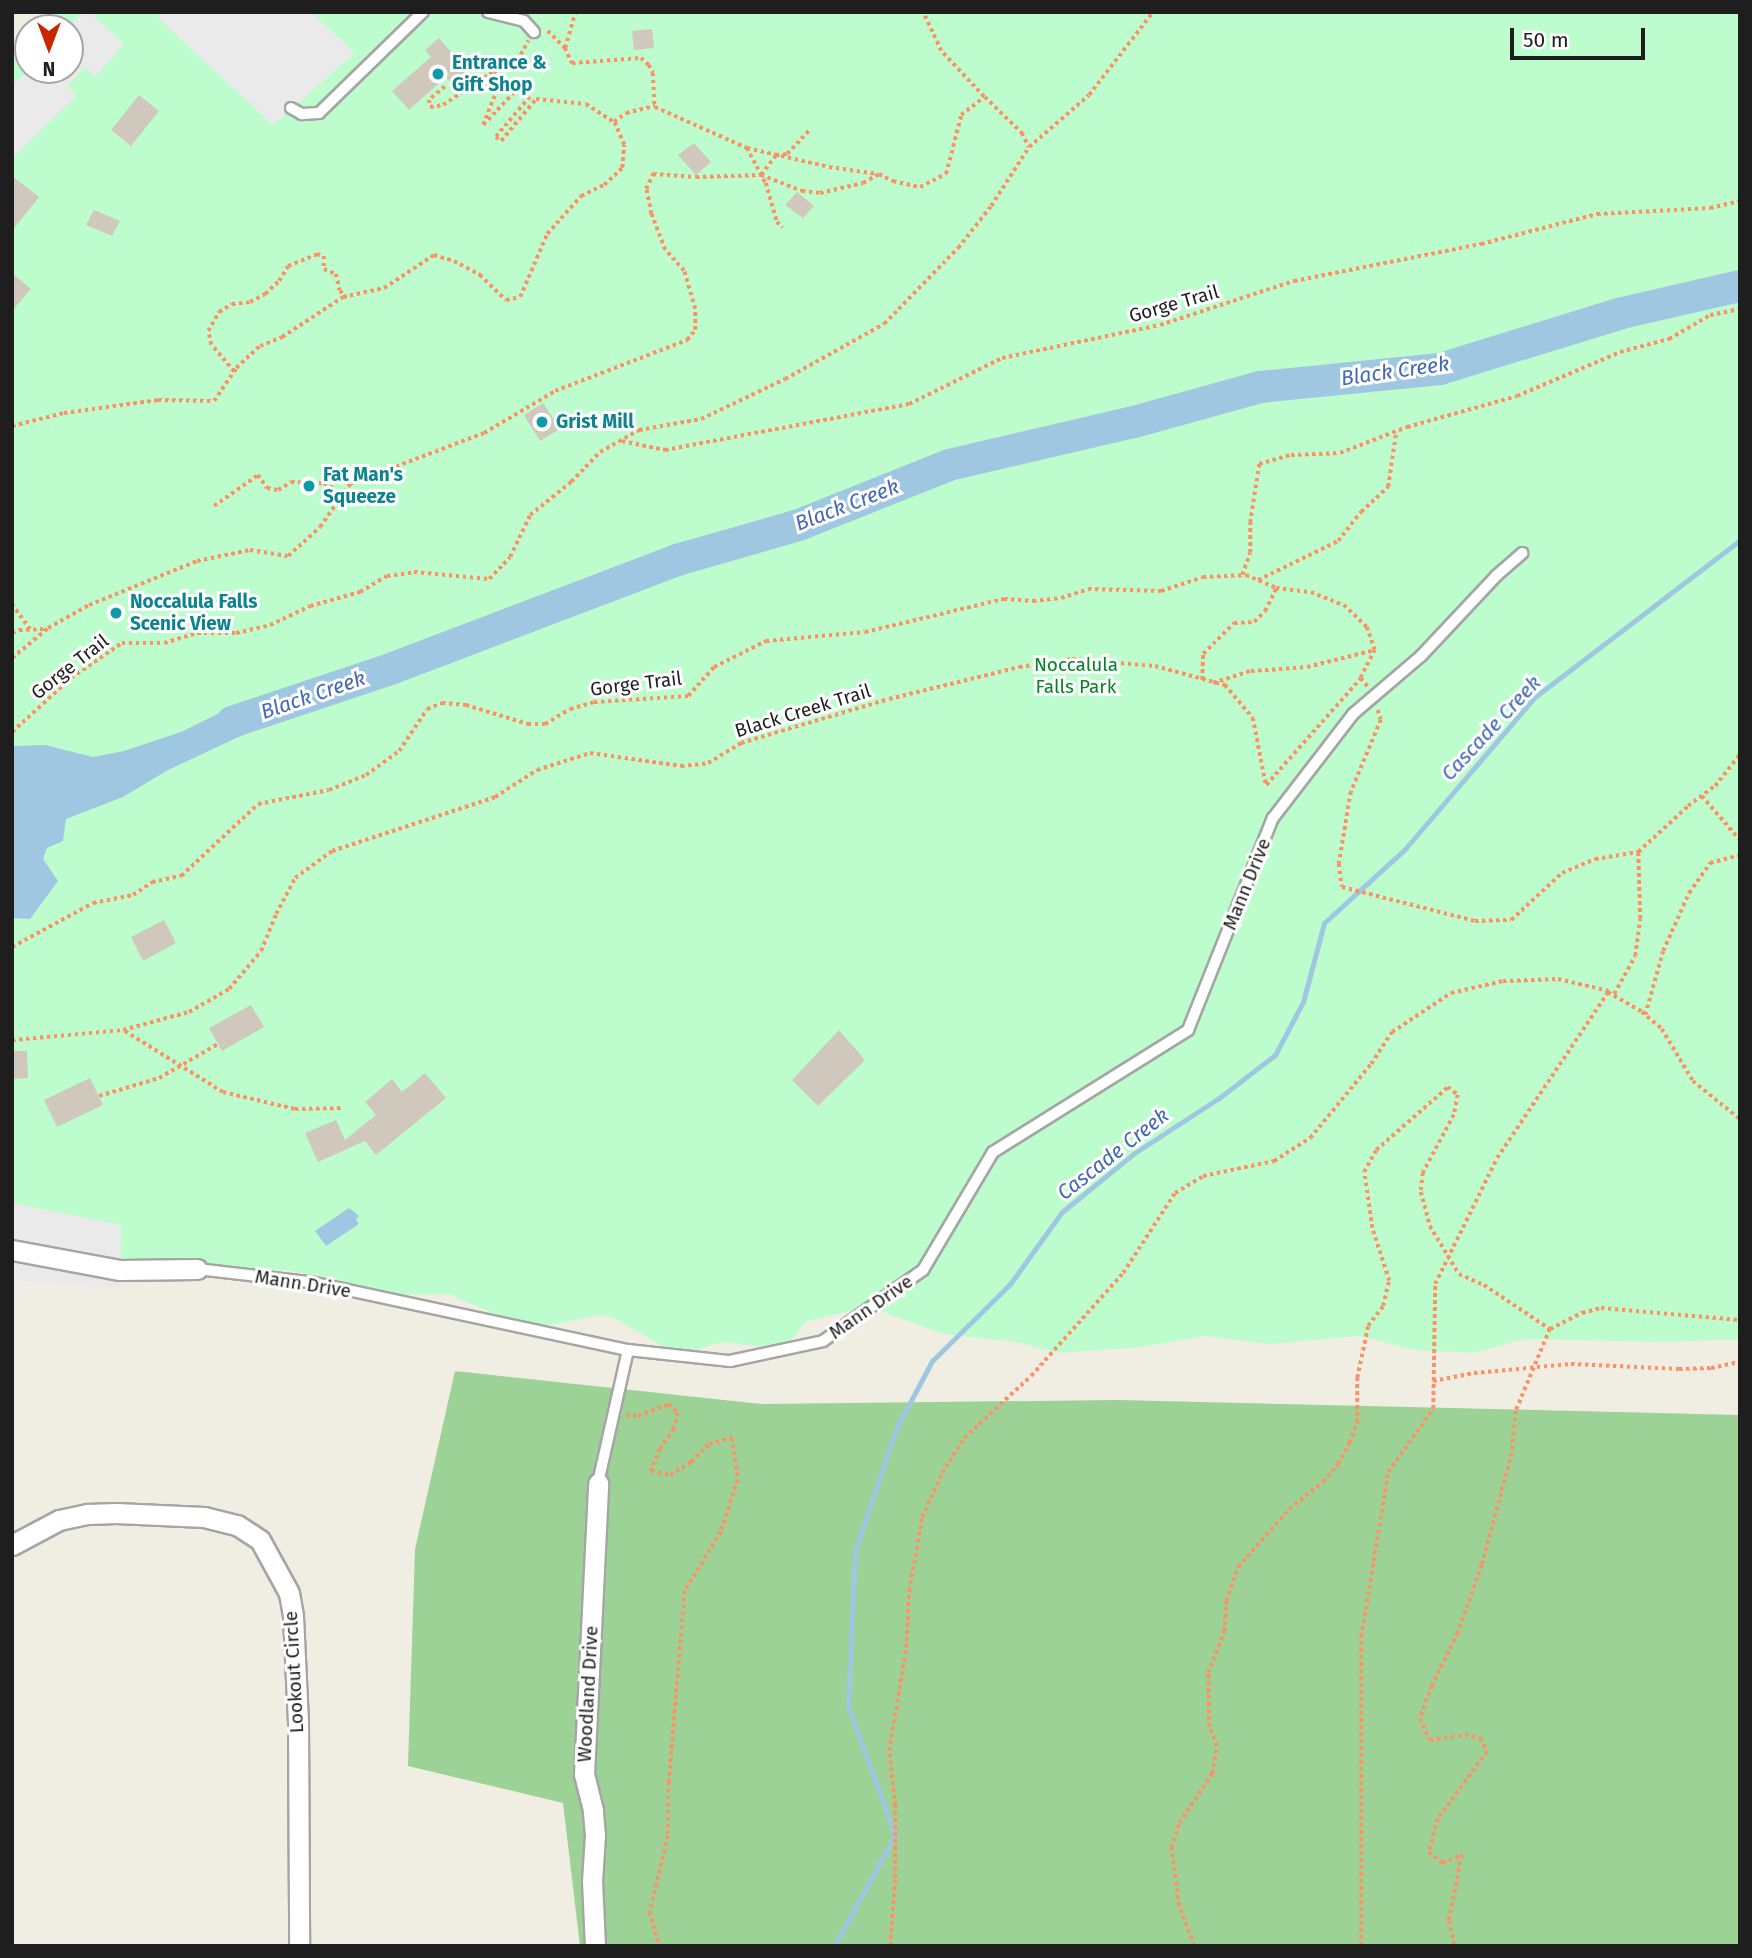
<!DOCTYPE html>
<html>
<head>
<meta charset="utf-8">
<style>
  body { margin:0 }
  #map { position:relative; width:1752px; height:1958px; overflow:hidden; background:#f0eee3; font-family:"Fira Sans",sans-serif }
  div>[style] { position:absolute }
  .forest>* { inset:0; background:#9cd295 }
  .park>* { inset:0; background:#bdfdcd }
  .parking>* { inset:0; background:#eaeaea }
  .water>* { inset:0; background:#a0c7e1 }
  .stream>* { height:5px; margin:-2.5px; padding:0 2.5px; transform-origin:2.5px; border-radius:2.5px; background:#a0c7e1 }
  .river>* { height:32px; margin:-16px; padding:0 16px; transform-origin:16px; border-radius:16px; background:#a0c7e1 }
  .building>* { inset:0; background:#d0c8bc }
  .path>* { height:3.5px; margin-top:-1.75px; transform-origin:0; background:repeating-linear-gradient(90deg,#ff9065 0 3.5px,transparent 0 7px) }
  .roads { filter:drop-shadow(2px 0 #a5a5a5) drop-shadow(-2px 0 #a5a5a5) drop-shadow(0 2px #a5a5a5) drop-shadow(0 -2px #a5a5a5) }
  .service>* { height:10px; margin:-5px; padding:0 5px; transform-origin:5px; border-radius:5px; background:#fff }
  .minor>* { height:19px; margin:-9.5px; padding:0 9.5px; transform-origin:9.5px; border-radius:9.5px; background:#fff }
  .dots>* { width:19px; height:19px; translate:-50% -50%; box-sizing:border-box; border:4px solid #fff; border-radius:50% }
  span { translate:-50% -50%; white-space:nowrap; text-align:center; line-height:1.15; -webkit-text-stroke:6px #fff; paint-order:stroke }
  .culture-label { font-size:19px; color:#0d838f; font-weight:700 }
  .left { translate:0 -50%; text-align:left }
  .street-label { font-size:19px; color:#1e1e1e }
  .park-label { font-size:19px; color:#048425 }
  .water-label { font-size:21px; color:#4468b4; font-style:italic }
  .frame { position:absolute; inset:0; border:14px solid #1e1e1e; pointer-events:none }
  .north { position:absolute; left:14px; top:14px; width:70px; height:70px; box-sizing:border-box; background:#fff; border:2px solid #a5a5a5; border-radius:50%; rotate:180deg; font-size:19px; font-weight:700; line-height:28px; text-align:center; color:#1e1e1e }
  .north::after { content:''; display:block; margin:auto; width:24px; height:32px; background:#cc2400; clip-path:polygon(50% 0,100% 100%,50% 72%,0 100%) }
  .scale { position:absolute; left:1510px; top:28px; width:135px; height:32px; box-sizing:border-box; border:4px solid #1e1e1e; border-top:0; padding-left:9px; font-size:21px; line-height:24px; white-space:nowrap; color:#1e1e1e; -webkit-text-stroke:5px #fff; paint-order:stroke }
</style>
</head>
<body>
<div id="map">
  <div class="forest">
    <i style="clip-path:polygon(455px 1371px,761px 1404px,1118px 1400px,1740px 1415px,1740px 1946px,580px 1946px,563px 1803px,408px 1766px,415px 1549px)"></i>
  </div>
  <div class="park">
    <i style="clip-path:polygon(58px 12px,1740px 12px,1740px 1339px,1667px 1342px,1524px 1339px,1474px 1353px,1415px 1350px,1359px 1336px,1269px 1344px,1205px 1336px,1142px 1347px,1057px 1353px,1017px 1342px,943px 1334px,869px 1307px,807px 1321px,783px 1349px,722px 1342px,678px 1355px,612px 1317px,600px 1315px,531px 1329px,448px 1294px,368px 1295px,335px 1278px,283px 1270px,197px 1269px,196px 1258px,151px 1270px,12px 1233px,12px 60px,28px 43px,28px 70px,70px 70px,70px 28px,43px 28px)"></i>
  </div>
  <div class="parking">
    <i style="clip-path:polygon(83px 12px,89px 12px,124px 44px,95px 77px,85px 67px,67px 86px,76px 96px,12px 159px,12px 86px,28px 70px,70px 70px,68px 28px)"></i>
    <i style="clip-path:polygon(164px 12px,311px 12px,355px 53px,273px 125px,158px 18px)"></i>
    <i style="clip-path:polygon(12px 1203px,121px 1225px,120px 1289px,12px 1280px)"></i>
  </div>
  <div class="water">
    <i style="clip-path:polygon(281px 699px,260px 727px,168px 770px,123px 797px,66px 819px,63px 841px,47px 848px,43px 859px,58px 881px,30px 919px,12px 918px,12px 746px,45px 745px,93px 757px,124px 751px,181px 732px,244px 701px)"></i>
    <i style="clip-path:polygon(349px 1208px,359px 1216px,356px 1219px,359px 1224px,326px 1246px,315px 1231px)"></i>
  </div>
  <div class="stream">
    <i style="left:834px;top:1946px;width:127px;rotate:-61.2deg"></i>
    <i style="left:895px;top:1835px;width:137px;rotate:-110deg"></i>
    <i style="left:848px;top:1706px;width:155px;rotate:-87.4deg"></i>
    <i style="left:855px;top:1551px;width:131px;rotate:-71.3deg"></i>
    <i style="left:897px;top:1427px;width:75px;rotate:-62.1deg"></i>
    <i style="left:932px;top:1361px;width:110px;rotate:-44.6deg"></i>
    <i style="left:1010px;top:1284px;width:89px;rotate:-54.2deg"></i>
    <i style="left:1062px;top:1212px;width:92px;rotate:-39.2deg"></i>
    <i style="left:1133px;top:1154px;width:103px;rotate:-33.1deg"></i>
    <i style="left:1219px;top:1098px;width:71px;rotate:-37.5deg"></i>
    <i style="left:1275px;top:1055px;width:60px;rotate:-62.2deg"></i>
    <i style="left:1303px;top:1002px;width:82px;rotate:-75.1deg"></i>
    <i style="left:1324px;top:923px;width:110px;rotate:-42.4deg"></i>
    <i style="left:1405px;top:849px;width:200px;rotate:-49.5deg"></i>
    <i style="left:1535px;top:697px;width:258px;rotate:-37.4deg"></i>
  </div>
  <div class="river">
    <i style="left:232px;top:722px;width:170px;rotate:-18.5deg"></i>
    <i style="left:393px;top:668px;width:304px;rotate:-20.8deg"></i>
    <i style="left:677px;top:560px;width:127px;rotate:-16deg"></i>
    <i style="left:799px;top:525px;width:162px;rotate:-21.8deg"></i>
    <i style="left:949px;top:465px;width:190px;rotate:-13.1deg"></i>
    <i style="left:1134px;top:422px;width:131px;rotate:-15.5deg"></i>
    <i style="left:1260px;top:387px;width:181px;rotate:-5.7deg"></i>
    <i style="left:1440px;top:369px;width:190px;rotate:-17.1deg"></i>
    <i style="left:1622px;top:313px;width:121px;rotate:-12.9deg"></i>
  </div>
  <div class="building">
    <i style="clip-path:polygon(652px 29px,654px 48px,634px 50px,632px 31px)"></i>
    <i style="clip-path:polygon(439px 38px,467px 70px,461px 79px,452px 84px,446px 77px,409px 110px,392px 91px,431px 57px,425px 50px)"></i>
    <i style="clip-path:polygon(139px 95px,159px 111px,131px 146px,111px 130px)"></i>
    <i style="clip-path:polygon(694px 143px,711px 162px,696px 175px,678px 155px)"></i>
    <i style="clip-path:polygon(12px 176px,39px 197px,12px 231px)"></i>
    <i style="clip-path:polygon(797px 192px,814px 206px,803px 218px,785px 205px)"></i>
    <i style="clip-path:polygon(94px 210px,120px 221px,112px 236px,86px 225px)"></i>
    <i style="clip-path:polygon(12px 273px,31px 289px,12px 311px)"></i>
    <i style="clip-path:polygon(543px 403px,560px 429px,540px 441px,524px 415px)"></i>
    <i style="clip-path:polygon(164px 920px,176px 943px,143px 961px,131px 937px)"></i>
    <i style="clip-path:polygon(251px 1005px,264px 1027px,222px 1051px,209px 1028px)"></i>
    <i style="clip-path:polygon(839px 1030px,865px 1060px,818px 1106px,792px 1080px)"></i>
    <i style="clip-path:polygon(12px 1051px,27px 1051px,28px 1078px,12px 1079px)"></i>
    <i style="clip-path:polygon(425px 1073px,446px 1098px,376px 1155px,365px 1141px,318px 1162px,305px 1133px,336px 1120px,345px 1140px,376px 1115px,365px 1102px,392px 1079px,402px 1092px)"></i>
    <i style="clip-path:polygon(90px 1078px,103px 1105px,57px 1127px,44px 1100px)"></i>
  </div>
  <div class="path">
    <i style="left:548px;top:31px;width:24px;rotate:45deg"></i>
    <i style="left:565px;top:48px;width:17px;rotate:65deg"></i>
    <i style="left:572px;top:63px;width:69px;rotate:-4.1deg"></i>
    <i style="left:641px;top:58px;width:11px;rotate:41deg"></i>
    <i style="left:649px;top:65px;width:9px;rotate:63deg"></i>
    <i style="left:653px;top:73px;width:34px;rotate:87deg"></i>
    <i style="left:655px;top:107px;width:101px;rotate:24deg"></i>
    <i style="left:747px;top:148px;width:40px;rotate:62deg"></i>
    <i style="left:766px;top:183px;width:41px;rotate:74.2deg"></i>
    <i style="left:777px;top:222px;width:8px;rotate:45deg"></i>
    <i style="left:565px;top:48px;width:37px;rotate:-74deg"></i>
    <i style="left:495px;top:70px;width:20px;rotate:57deg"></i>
    <i style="left:506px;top:87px;width:14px;rotate:141deg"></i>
    <i style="left:495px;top:96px;width:31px;rotate:112deg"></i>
    <i style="left:483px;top:125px;width:51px;rotate:-46.6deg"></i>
    <i style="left:445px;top:87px;width:21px;rotate:141deg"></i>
    <i style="left:429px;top:100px;width:7px;rotate:82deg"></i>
    <i style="left:430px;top:107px;width:13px;rotate:-9deg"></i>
    <i style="left:443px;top:105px;width:63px;rotate:-33.9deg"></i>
    <i style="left:495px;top:70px;width:19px;rotate:-9deg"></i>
    <i style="left:514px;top:67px;width:30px;rotate:-62deg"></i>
    <i style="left:530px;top:97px;width:52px;rotate:130.4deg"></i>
    <i style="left:496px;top:137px;width:6px;rotate:39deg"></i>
    <i style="left:501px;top:141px;width:55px;rotate:-50.2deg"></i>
    <i style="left:536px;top:99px;width:50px;rotate:5.7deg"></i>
    <i style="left:586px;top:104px;width:33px;rotate:33deg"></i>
    <i style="left:614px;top:122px;width:15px;rotate:-37deg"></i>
    <i style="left:626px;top:113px;width:30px;rotate:-14deg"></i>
    <i style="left:985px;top:97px;width:52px;rotate:44.2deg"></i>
    <i style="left:1022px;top:133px;width:16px;rotate:63deg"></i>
    <i style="left:747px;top:148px;width:84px;rotate:13deg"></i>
    <i style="left:829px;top:167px;width:50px;rotate:8deg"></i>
    <i style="left:879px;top:174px;width:16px;rotate:27deg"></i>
    <i style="left:893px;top:181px;width:28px;rotate:13deg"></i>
    <i style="left:920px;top:187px;width:29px;rotate:-27deg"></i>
    <i style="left:946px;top:174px;width:61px;rotate:-75.7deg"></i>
    <i style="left:961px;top:115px;width:29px;rotate:-38deg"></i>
    <i style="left:984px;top:97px;width:63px;rotate:-133.1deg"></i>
    <i style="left:941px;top:51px;width:43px;rotate:-114.8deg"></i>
    <i style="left:761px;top:175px;width:25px;rotate:-53deg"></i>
    <i style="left:776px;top:155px;width:11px;rotate:-5deg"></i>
    <i style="left:787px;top:154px;width:34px;rotate:-47deg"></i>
    <i style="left:234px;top:372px;width:35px;rotate:-130deg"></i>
    <i style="left:211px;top:345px;width:14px;rotate:-102deg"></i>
    <i style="left:208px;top:331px;width:22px;rotate:-60deg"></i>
    <i style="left:219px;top:312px;width:15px;rotate:-32deg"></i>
    <i style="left:232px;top:304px;width:18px;rotate:-6deg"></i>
    <i style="left:250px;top:302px;width:17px;rotate:-28deg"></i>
    <i style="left:265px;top:294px;width:19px;rotate:-43deg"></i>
    <i style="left:279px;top:281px;width:17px;rotate:-59deg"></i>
    <i style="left:288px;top:266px;width:31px;rotate:-22deg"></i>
    <i style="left:317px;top:254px;width:7px;rotate:16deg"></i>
    <i style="left:324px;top:256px;width:13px;rotate:90deg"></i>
    <i style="left:324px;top:269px;width:13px;rotate:23deg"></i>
    <i style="left:336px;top:274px;width:17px;rotate:77deg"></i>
    <i style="left:340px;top:291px;width:8px;rotate:40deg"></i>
    <i style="left:12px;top:426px;width:54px;rotate:-14deg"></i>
    <i style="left:64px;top:413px;width:95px;rotate:-7.9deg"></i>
    <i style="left:158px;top:400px;width:56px;rotate:1deg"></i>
    <i style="left:214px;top:401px;width:40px;rotate:-56deg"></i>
    <i style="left:236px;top:368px;width:33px;rotate:-43deg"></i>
    <i style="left:260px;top:346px;width:24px;rotate:-22deg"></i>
    <i style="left:282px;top:337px;width:73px;rotate:-33.3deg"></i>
    <i style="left:343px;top:297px;width:42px;rotate:-12.4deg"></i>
    <i style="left:384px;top:288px;width:60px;rotate:-33.4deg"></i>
    <i style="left:434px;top:255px;width:21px;rotate:17deg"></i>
    <i style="left:454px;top:261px;width:30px;rotate:28deg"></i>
    <i style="left:480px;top:275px;width:36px;rotate:44deg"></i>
    <i style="left:506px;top:300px;width:14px;rotate:-12deg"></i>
    <i style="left:520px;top:297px;width:69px;rotate:-66.8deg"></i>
    <i style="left:547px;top:234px;width:51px;rotate:-48.2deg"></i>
    <i style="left:581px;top:196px;width:25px;rotate:-26deg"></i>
    <i style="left:604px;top:185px;width:25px;rotate:-43deg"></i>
    <i style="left:622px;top:168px;width:23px;rotate:-85deg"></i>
    <i style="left:624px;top:145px;width:25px;rotate:-113deg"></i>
    <i style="left:622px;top:441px;width:44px;rotate:11.8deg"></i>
    <i style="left:665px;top:450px;width:248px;rotate:-10.7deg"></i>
    <i style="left:909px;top:404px;width:104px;rotate:-26.3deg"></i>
    <i style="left:1002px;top:358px;width:161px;rotate:-11.8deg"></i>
    <i style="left:1160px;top:325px;width:141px;rotate:-18.2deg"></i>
    <i style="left:1294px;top:281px;width:191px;rotate:-11.2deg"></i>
    <i style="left:1481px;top:244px;width:120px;rotate:-14.5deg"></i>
    <i style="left:1597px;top:214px;width:113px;rotate:-3deg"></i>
    <i style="left:1710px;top:208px;width:31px;rotate:-13deg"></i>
    <i style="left:214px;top:506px;width:54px;rotate:-35.2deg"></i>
    <i style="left:258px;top:475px;width:16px;rotate:55deg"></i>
    <i style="left:267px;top:488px;width:11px;rotate:10deg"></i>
    <i style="left:278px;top:490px;width:15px;rotate:-32deg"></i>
    <i style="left:291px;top:482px;width:33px;rotate:2deg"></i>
    <i style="left:324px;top:483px;width:14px;rotate:30deg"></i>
    <i style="left:336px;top:490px;width:10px;rotate:73deg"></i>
    <i style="left:1242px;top:575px;width:23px;rotate:-70deg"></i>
    <i style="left:1250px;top:553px;width:30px;rotate:-90deg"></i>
    <i style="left:1250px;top:523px;width:60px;rotate:-81.3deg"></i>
    <i style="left:1259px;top:464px;width:33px;rotate:-16deg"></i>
    <i style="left:1291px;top:455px;width:49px;rotate:-2.3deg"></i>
    <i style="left:1340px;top:453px;width:72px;rotate:-21.2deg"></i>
    <i style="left:1407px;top:427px;width:114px;rotate:-15.7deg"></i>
    <i style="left:1517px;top:396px;width:112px;rotate:-23.1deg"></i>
    <i style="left:1620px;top:352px;width:51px;rotate:-14.9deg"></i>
    <i style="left:1669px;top:339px;width:48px;rotate:-30.3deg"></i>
    <i style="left:1710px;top:315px;width:31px;rotate:-11deg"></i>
    <i style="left:1258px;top:580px;width:89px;rotate:-26deg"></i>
    <i style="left:1338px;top:541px;width:37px;rotate:-52deg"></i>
    <i style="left:1361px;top:512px;width:37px;rotate:-43deg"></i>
    <i style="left:1388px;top:487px;width:56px;rotate:-81.7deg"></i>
    <i style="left:12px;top:604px;width:31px;rotate:54deg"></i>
    <i style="left:12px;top:633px;width:8px;rotate:-23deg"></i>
    <i style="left:19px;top:630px;width:26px;rotate:-2deg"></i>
    <i style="left:12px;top:658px;width:47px;rotate:-39.8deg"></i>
    <i style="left:48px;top:628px;width:47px;rotate:-29.3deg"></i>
    <i style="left:89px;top:605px;width:117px;rotate:-22.2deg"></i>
    <i style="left:197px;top:561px;width:54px;rotate:-11.7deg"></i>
    <i style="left:250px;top:550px;width:38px;rotate:9deg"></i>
    <i style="left:288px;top:556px;width:43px;rotate:-42.2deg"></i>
    <i style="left:320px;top:527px;width:52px;rotate:-55.1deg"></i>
    <i style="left:350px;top:484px;width:143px;rotate:-20.8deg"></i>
    <i style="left:484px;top:433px;width:82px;rotate:-30.6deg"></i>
    <i style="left:555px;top:391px;width:142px;rotate:-21.1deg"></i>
    <i style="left:687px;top:340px;width:13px;rotate:-51deg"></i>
    <i style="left:695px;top:330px;width:21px;rotate:-90deg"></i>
    <i style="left:695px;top:309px;width:40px;rotate:-106deg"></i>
    <i style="left:684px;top:271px;width:28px;rotate:-132deg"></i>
    <i style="left:665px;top:250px;width:39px;rotate:-111deg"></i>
    <i style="left:651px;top:214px;width:25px;rotate:-101deg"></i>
    <i style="left:646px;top:189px;width:17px;rotate:-65deg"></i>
    <i style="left:653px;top:174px;width:43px;rotate:4deg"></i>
    <i style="left:696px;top:177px;width:65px;rotate:-1.8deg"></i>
    <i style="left:761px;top:175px;width:44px;rotate:21.3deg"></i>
    <i style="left:802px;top:191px;width:18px;rotate:6deg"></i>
    <i style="left:820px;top:193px;width:44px;rotate:-13.1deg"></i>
    <i style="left:863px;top:183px;width:18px;rotate:-29deg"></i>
    <i style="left:1202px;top:680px;width:26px;rotate:-88deg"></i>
    <i style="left:1203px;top:654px;width:44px;rotate:-45deg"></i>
    <i style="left:1234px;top:623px;width:20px;rotate:-3deg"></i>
    <i style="left:1254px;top:622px;width:16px;rotate:-45deg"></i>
    <i style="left:1265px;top:611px;width:25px;rotate:-64deg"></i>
    <i style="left:1213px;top:683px;width:40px;rotate:-18deg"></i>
    <i style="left:1251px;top:671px;width:56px;rotate:-4.1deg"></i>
    <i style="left:1307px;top:667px;width:70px;rotate:-14deg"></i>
    <i style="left:1378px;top:710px;width:10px;rotate:73deg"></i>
    <i style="left:1381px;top:720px;width:78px;rotate:112.6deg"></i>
    <i style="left:1351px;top:792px;width:73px;rotate:99.5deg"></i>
    <i style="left:1339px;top:864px;width:23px;rotate:83deg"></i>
    <i style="left:1342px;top:887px;width:137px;rotate:14.3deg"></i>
    <i style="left:1475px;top:921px;width:36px;rotate:-2deg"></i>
    <i style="left:1511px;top:920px;width:69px;rotate:-42.7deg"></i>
    <i style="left:1562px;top:873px;width:36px;rotate:-23deg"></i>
    <i style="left:1595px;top:859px;width:44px;rotate:-9.2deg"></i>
    <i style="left:1638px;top:852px;width:68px;rotate:-42.6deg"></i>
    <i style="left:1688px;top:806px;width:34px;rotate:-37deg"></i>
    <i style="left:1715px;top:786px;width:41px;rotate:-52deg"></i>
    <i style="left:12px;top:732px;width:80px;rotate:-42.5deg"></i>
    <i style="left:71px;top:678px;width:62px;rotate:-34.5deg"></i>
    <i style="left:122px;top:643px;width:42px"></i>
    <i style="left:164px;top:643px;width:34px;rotate:-17deg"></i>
    <i style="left:197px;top:633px;width:39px"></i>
    <i style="left:236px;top:633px;width:35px;rotate:-13deg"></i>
    <i style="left:270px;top:625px;width:44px;rotate:-25.4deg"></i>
    <i style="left:310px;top:606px;width:52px;rotate:-15.6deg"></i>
    <i style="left:360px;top:592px;width:31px;rotate:-31deg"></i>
    <i style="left:387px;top:576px;width:27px;rotate:-8deg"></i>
    <i style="left:414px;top:572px;width:75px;rotate:5.3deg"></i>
    <i style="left:489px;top:579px;width:30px;rotate:-46deg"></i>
    <i style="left:510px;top:557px;width:47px;rotate:-64.5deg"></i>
    <i style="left:530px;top:515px;width:53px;rotate:-38.8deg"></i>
    <i style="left:571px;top:482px;width:42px;rotate:-46deg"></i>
    <i style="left:600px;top:452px;width:45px;rotate:-29.4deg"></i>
    <i style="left:639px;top:430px;width:63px;rotate:-10.1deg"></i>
    <i style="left:701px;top:419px;width:93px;rotate:-25.5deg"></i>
    <i style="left:785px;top:379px;width:113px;rotate:-29.1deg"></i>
    <i style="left:884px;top:324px;width:106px;rotate:-45.8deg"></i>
    <i style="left:958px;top:248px;width:53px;rotate:-51.8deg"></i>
    <i style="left:991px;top:206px;width:70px;rotate:-57.2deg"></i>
    <i style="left:1029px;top:147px;width:79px;rotate:-40.9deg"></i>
    <i style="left:1089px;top:95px;width:105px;rotate:-52.4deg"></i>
    <i style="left:1702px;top:796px;width:58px;rotate:49.2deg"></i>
    <i style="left:12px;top:947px;width:92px;rotate:-28.5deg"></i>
    <i style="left:93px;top:903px;width:41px;rotate:-11.3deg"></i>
    <i style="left:133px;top:895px;width:23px;rotate:-34deg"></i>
    <i style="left:152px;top:882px;width:30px;rotate:-12deg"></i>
    <i style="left:181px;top:876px;width:105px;rotate:-43.1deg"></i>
    <i style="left:258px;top:804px;width:72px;rotate:-11.2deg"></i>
    <i style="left:329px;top:790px;width:40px;rotate:-22deg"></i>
    <i style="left:366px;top:775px;width:41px;rotate:-36deg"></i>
    <i style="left:399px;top:751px;width:50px;rotate:-56.3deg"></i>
    <i style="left:427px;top:709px;width:16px;rotate:-22deg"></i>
    <i style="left:442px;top:703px;width:24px;rotate:5deg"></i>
    <i style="left:466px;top:705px;width:65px;rotate:17deg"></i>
    <i style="left:528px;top:724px;width:17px"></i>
    <i style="left:545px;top:724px;width:29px;rotate:-31deg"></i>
    <i style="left:570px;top:709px;width:25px;rotate:-16deg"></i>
    <i style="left:594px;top:702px;width:94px;rotate:-3.7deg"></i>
    <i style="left:688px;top:696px;width:39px;rotate:-48deg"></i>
    <i style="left:714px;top:667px;width:58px;rotate:-26.6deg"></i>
    <i style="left:766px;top:641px;width:99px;rotate:-5.2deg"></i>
    <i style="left:865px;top:632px;width:143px;rotate:-13.4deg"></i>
    <i style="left:1004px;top:599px;width:29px;rotate:4deg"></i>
    <i style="left:1033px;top:601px;width:28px;rotate:-6deg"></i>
    <i style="left:1061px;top:598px;width:28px;rotate:-18deg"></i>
    <i style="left:1088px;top:589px;width:73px;rotate:1.6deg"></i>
    <i style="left:1161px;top:591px;width:44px;rotate:-18.4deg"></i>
    <i style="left:1203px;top:577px;width:43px;rotate:-2.7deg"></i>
    <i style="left:1246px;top:575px;width:33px;rotate:23deg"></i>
    <i style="left:1276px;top:588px;width:35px;rotate:7deg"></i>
    <i style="left:1311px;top:592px;width:35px;rotate:22deg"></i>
    <i style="left:1344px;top:605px;width:32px;rotate:44deg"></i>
    <i style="left:1367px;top:627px;width:24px;rotate:71deg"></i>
    <i style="left:1375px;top:650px;width:31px;rotate:117deg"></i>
    <i style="left:1614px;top:994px;width:43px;rotate:-61.1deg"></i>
    <i style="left:1635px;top:956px;width:37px;rotate:-82deg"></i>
    <i style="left:1640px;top:919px;width:67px;rotate:-91.7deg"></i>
    <i style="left:1645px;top:1015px;width:66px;rotate:-74.3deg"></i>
    <i style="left:1663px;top:951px;width:64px;rotate:-65.9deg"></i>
    <i style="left:1689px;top:893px;width:37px;rotate:-55deg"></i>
    <i style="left:1710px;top:863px;width:31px;rotate:-15deg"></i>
    <i style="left:125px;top:1031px;width:115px;rotate:31.9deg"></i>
    <i style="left:223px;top:1092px;width:74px;rotate:13.3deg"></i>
    <i style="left:295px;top:1109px;width:47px;rotate:-1.2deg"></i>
    <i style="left:12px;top:1040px;width:111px;rotate:-5.1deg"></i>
    <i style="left:123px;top:1030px;width:68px;rotate:-15.3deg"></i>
    <i style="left:189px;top:1012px;width:46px;rotate:-29.9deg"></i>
    <i style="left:229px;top:989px;width:50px;rotate:-49.9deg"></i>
    <i style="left:261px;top:951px;width:40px;rotate:-68deg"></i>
    <i style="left:276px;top:914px;width:41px;rotate:-62.2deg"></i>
    <i style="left:295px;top:878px;width:46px;rotate:-36.1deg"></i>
    <i style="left:332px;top:851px;width:172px;rotate:-18.3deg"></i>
    <i style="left:495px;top:797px;width:50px;rotate:-32.7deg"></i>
    <i style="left:537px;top:770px;width:56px;rotate:-17.8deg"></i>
    <i style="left:590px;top:753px;width:92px;rotate:8.1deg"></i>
    <i style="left:681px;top:766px;width:27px;rotate:-6deg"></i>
    <i style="left:708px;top:763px;width:39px;rotate:-31deg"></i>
    <i style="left:741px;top:743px;width:154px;rotate:-16.6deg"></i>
    <i style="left:889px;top:699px;width:134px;rotate:-13.8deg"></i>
    <i style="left:1019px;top:667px;width:54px;rotate:-8.6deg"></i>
    <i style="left:1072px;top:659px;width:83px;rotate:4.8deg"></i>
    <i style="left:1155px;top:666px;width:73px;rotate:15.2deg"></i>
    <i style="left:1225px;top:685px;width:43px;rotate:49.7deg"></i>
    <i style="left:1253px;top:718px;width:68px;rotate:79deg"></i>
    <i style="left:1266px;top:785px;width:143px;rotate:-48.4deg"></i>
    <i style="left:1361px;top:678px;width:11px;rotate:52deg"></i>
    <i style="left:99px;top:1096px;width:63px;rotate:-16.7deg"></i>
    <i style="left:159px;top:1078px;width:68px;rotate:-30deg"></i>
    <i style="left:1550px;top:1329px;width:36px;rotate:-27deg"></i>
    <i style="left:1582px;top:1313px;width:20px;rotate:-15deg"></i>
    <i style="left:1601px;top:1308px;width:140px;rotate:4.9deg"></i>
    <i style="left:1433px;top:1381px;width:42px;rotate:-11deg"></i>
    <i style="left:1474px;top:1373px;width:97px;rotate:-5.3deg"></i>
    <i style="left:1571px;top:1364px;width:108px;rotate:2.7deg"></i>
    <i style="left:1679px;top:1369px;width:32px;rotate:-2deg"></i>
    <i style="left:1711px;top:1368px;width:30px;rotate:-12deg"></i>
    <i style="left:626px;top:1415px;width:12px;rotate:5deg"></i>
    <i style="left:638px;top:1416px;width:33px;rotate:-21deg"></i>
    <i style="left:669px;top:1404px;width:13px;rotate:45deg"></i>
    <i style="left:678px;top:1413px;width:16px;rotate:104deg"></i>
    <i style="left:674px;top:1429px;width:24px;rotate:125deg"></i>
    <i style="left:660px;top:1449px;width:24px;rotate:112deg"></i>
    <i style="left:651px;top:1471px;width:19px;rotate:12deg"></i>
    <i style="left:670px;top:1475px;width:25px;rotate:-32deg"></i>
    <i style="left:691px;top:1462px;width:25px;rotate:-45deg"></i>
    <i style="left:709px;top:1444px;width:24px;rotate:-15deg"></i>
    <i style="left:732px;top:1438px;width:42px;rotate:81.9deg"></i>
    <i style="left:738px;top:1480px;width:55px;rotate:108.1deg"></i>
    <i style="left:721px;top:1532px;width:69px;rotate:121.4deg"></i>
    <i style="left:685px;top:1591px;width:192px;rotate:94.8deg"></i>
    <i style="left:669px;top:1782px;width:54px;rotate:91.1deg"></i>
    <i style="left:668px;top:1836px;width:78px;rotate:103.3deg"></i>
    <i style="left:650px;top:1912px;width:35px;rotate:75deg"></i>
    <i style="left:890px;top:1946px;width:68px;rotate:-85.8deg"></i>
    <i style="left:895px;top:1878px;width:72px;rotate:-90deg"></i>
    <i style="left:895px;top:1806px;width:55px;rotate:-96.2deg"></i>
    <i style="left:889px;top:1751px;width:104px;rotate:-80.6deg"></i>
    <i style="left:906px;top:1648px;width:57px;rotate:-87deg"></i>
    <i style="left:909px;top:1591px;width:75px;rotate:-80deg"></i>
    <i style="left:922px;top:1517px;width:48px;rotate:-65.6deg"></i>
    <i style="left:942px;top:1473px;width:41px;rotate:-57.8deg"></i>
    <i style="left:964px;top:1438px;width:91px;rotate:-42.8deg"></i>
    <i style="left:1031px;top:1376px;width:138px;rotate:-48.2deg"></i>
    <i style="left:1123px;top:1273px;width:95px;rotate:-57deg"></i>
    <i style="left:1175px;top:1193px;width:33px;rotate:-31deg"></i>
    <i style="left:1203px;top:1176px;width:73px;rotate:-11.9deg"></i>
    <i style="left:1274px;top:1161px;width:43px;rotate:-32.6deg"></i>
    <i style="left:1310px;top:1138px;width:96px;rotate:-50.5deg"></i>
    <i style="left:1371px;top:1064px;width:38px;rotate:-57deg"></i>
    <i style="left:1392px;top:1032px;width:71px;rotate:-33.5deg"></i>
    <i style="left:1451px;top:993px;width:53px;rotate:-13deg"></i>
    <i style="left:1503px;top:981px;width:55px;rotate:-2.1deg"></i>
    <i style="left:1558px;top:979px;width:52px;rotate:13.2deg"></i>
    <i style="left:1194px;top:1946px;width:43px;rotate:-110.6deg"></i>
    <i style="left:1179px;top:1906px;width:59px;rotate:-97.9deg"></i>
    <i style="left:1171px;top:1848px;width:26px;rotate:-72deg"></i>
    <i style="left:1179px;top:1823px;width:59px;rotate:-56deg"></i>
    <i style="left:1212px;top:1774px;width:28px;rotate:-80deg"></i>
    <i style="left:1217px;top:1746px;width:21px;rotate:-113deg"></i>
    <i style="left:1209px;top:1727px;width:54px;rotate:-91.1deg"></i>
    <i style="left:1208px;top:1673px;width:44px;rotate:-68.7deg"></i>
    <i style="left:1224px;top:1632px;width:31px;rotate:-86deg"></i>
    <i style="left:1226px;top:1601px;width:36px;rotate:-71deg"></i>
    <i style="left:1238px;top:1567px;width:77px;rotate:-48.7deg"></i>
    <i style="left:1289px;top:1509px;width:43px;rotate:-38.5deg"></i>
    <i style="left:1323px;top:1482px;width:23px;rotate:-50deg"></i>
    <i style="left:1338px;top:1464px;width:24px;rotate:-62deg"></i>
    <i style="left:1349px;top:1443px;width:22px;rotate:-68deg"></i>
    <i style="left:1357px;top:1423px;width:45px;rotate:-90deg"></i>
    <i style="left:1357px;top:1378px;width:53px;rotate:-78.1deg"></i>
    <i style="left:1368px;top:1326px;width:25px;rotate:-53deg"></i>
    <i style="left:1383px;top:1306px;width:26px;rotate:-77deg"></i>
    <i style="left:1389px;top:1281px;width:56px;rotate:-107.8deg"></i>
    <i style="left:1372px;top:1228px;width:57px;rotate:-98.1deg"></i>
    <i style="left:1364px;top:1172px;width:25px;rotate:-61deg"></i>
    <i style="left:1376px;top:1150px;width:96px;rotate:-41.2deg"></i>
    <i style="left:1448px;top:1087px;width:13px;rotate:39deg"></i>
    <i style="left:1458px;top:1095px;width:20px;rotate:101deg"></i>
    <i style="left:1454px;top:1115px;width:66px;rotate:118.1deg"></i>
    <i style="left:1423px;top:1173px;width:19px;rotate:96deg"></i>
    <i style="left:1421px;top:1192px;width:35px;rotate:75deg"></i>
    <i style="left:1430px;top:1226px;width:56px;rotate:58.9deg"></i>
    <i style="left:1459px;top:1274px;width:27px;rotate:24deg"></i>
    <i style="left:1484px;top:1285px;width:79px;rotate:33.7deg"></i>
    <i style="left:1550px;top:1329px;width:89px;rotate:112.5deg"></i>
    <i style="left:1516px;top:1411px;width:42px;rotate:95.4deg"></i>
    <i style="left:1512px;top:1453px;width:116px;rotate:105deg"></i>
    <i style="left:1482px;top:1565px;width:72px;rotate:109.4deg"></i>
    <i style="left:1458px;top:1633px;width:59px;rotate:116.1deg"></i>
    <i style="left:1432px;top:1686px;width:35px;rotate:110deg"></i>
    <i style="left:1420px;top:1719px;width:23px;rotate:65deg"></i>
    <i style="left:1430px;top:1740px;width:35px;rotate:-8deg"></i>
    <i style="left:1465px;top:1735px;width:16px;rotate:11deg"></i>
    <i style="left:1481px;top:1738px;width:15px;rotate:67deg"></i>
    <i style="left:1487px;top:1752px;width:83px;rotate:126.2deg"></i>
    <i style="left:1438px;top:1819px;width:34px;rotate:105deg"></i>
    <i style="left:1429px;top:1852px;width:17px;rotate:40deg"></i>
    <i style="left:1442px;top:1863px;width:22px;rotate:-22deg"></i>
    <i style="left:1462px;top:1855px;width:67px;rotate:101.1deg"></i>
    <i style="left:1449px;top:1921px;width:26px;rotate:77deg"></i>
    <i style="left:1361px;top:1946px;width:309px;rotate:-90deg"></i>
    <i style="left:1361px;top:1637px;width:167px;rotate:-80.7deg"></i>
    <i style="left:1388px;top:1472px;width:77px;rotate:-54.5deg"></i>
    <i style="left:1433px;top:1409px;width:125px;rotate:-89.1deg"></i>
    <i style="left:1435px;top:1284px;width:140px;rotate:-63.8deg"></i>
    <i style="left:1497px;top:1158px;width:200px;rotate:-56.2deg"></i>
    <i style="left:1608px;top:992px;width:39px;rotate:30deg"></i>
    <i style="left:1642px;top:1012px;width:26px;rotate:40deg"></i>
    <i style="left:1662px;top:1029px;width:61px;rotate:59.2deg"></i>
    <i style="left:1693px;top:1081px;width:60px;rotate:39deg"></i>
  </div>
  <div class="roads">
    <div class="service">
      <i style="left:488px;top:12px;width:37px;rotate:14deg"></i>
      <i style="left:524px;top:21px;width:15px;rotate:48deg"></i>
      <i style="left:291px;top:108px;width:13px;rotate:29deg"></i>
      <i style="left:302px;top:114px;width:17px;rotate:-3deg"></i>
      <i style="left:319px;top:113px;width:145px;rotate:-44.2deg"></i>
      <i style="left:197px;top:1269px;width:114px;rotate:6.6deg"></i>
      <i style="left:310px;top:1282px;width:325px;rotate:12.1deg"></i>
      <i style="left:628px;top:1350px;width:103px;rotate:6.2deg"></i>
      <i style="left:730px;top:1361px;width:95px;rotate:-12.1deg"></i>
      <i style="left:823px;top:1341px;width:123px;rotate:-35.4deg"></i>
      <i style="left:923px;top:1270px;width:137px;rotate:-59.3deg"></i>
      <i style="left:993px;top:1152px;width:230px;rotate:-32deg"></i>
      <i style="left:1188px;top:1030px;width:228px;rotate:-68.2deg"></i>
      <i style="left:1273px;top:818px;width:131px;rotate:-52.4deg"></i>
      <i style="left:1353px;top:714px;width:89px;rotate:-40.5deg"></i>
      <i style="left:1421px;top:656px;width:110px;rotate:-46.8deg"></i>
      <i style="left:1496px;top:576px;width:35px;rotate:-41deg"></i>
      <i style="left:598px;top:1483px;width:136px;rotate:-77.3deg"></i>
    </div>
    <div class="minor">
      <i style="left:12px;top:1250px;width:110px;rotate:10.5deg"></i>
      <i style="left:120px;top:1270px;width:77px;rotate:-0.7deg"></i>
      <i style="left:12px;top:1545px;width:53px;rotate:-28deg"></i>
      <i style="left:59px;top:1520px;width:30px;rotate:-12deg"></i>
      <i style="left:88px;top:1514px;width:28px;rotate:-2deg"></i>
      <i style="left:116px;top:1513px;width:88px;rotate:2.6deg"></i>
      <i style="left:204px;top:1517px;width:34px;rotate:14deg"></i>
      <i style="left:237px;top:1525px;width:27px;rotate:33deg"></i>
      <i style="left:260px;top:1540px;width:60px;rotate:61.3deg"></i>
      <i style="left:289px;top:1593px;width:23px;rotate:80deg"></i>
      <i style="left:293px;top:1616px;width:105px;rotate:87.3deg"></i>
      <i style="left:298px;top:1721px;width:225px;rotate:89.7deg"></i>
      <i style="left:595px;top:1946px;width:65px;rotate:-92.6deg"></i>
      <i style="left:592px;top:1881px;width:46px;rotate:-86.3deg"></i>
      <i style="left:595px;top:1835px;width:25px;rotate:-95deg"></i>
      <i style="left:593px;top:1810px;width:37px;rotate:-104deg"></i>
      <i style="left:584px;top:1774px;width:291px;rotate:-87.2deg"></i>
    </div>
  </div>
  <div class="dots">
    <i style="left:438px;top:74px;background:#0f9aa8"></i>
    <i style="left:542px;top:422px;background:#0f9aa8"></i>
    <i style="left:309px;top:486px;background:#0f9aa8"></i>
    <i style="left:116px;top:613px;background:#0f9aa8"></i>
  </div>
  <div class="culture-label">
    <span class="left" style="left:452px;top:74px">Entrance &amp;<br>Gift Shop</span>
    <span class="left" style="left:556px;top:422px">Grist Mill</span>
    <span class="left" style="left:323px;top:486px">Fat Man's<br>Squeeze</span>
    <span class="left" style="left:130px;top:613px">Noccalula Falls<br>Scenic View</span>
  </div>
  <div class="street-label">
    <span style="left:1174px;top:304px;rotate:-16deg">Gorge Trail</span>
    <span style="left:70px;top:667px;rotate:-38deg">Gorge Trail</span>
    <span style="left:636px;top:684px;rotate:-7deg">Gorge Trail</span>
    <span style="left:803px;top:711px;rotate:-17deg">Black Creek Trail</span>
    <span style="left:1247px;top:884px;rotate:-68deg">Mann Drive</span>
    <span style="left:303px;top:1284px;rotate:9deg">Mann Drive</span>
    <span style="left:871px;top:1307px;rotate:-35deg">Mann Drive</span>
    <span style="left:294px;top:1672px;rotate:-93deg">Lookout Circle</span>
    <span style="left:588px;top:1694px;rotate:-87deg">Woodland Drive</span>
  </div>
  <div class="park-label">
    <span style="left:1076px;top:676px">Noccalula<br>Falls Park</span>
  </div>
  <div class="water-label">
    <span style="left:1395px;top:371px;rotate:-8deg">Black Creek</span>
    <span style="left:847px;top:505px;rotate:-21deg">Black Creek</span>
    <span style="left:313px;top:695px;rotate:-19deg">Black Creek</span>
    <span style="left:1491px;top:728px;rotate:-47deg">Cascade Creek</span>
    <span style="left:1113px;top:1154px;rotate:-38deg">Cascade Creek</span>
  </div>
  <div class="frame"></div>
  <div class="north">N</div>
  <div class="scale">50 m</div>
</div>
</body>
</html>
